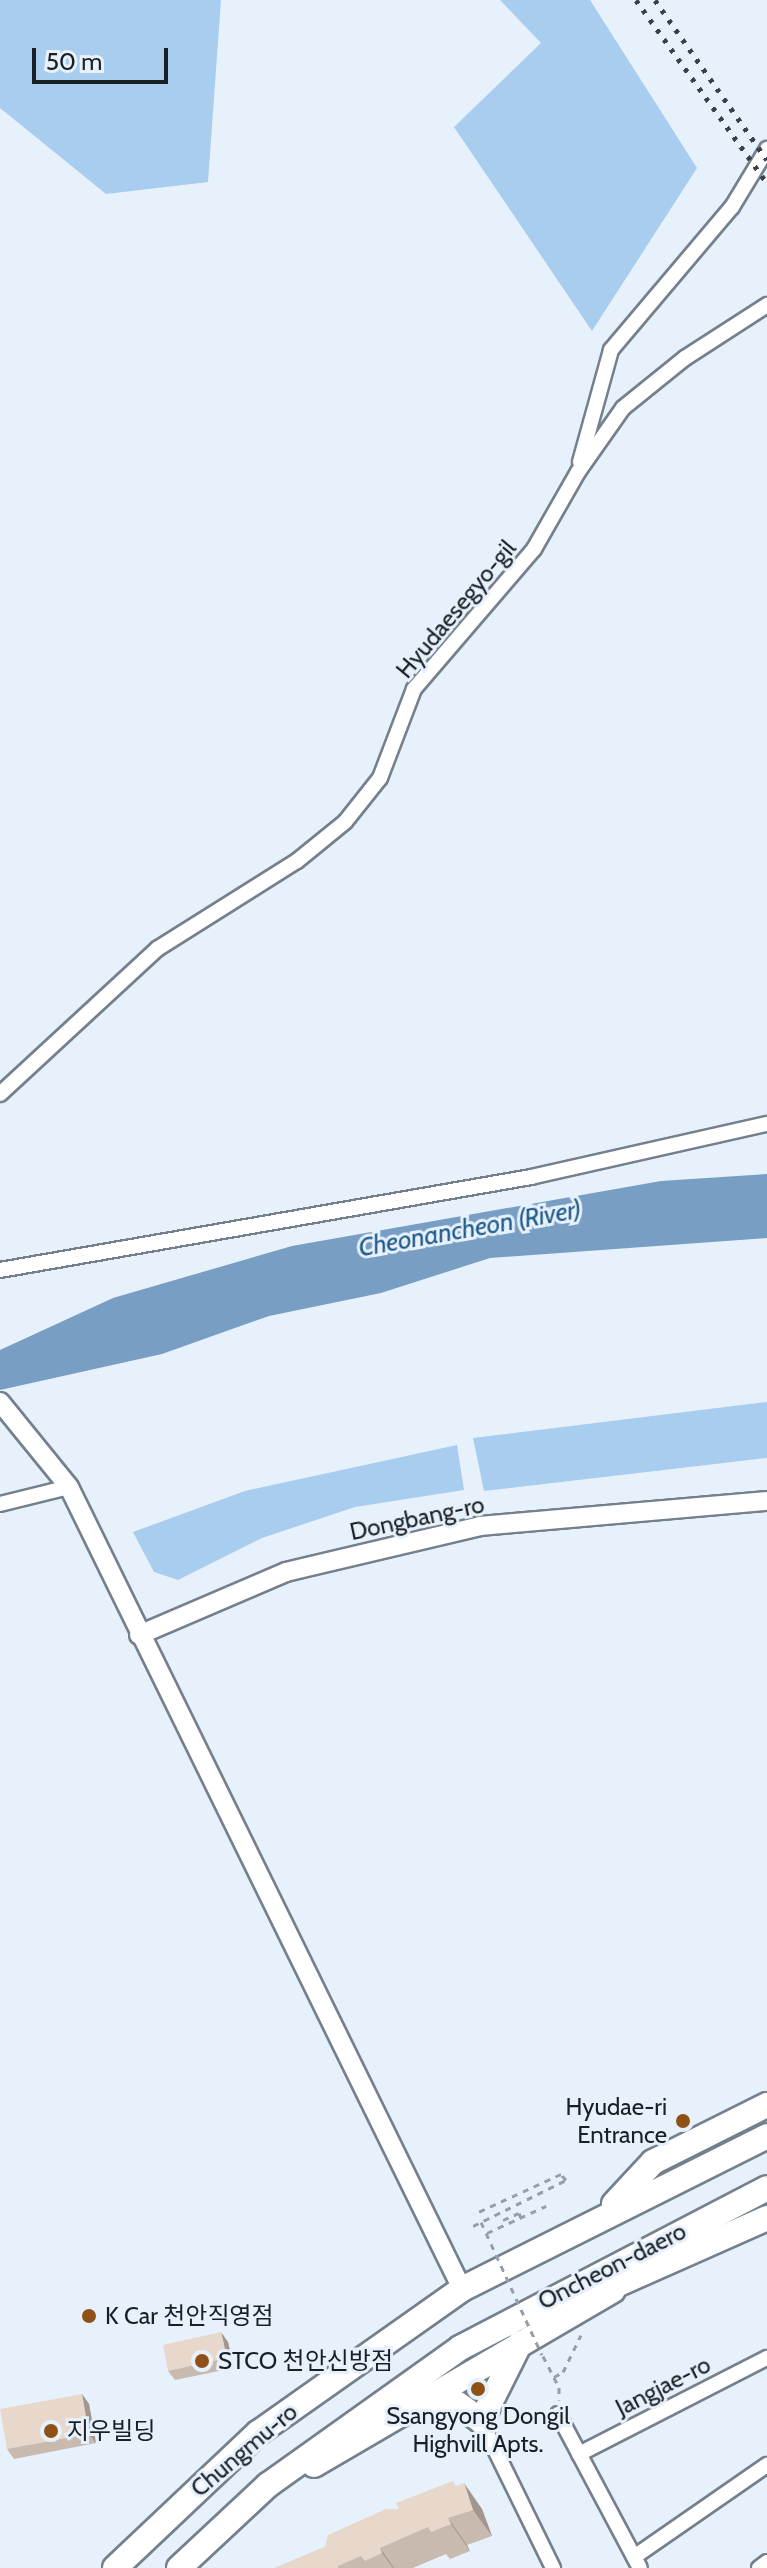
<!DOCTYPE html>
<html>
<head>
<meta charset="utf-8">
<style>
  body { margin:0 }
  #map { position:relative; width:767px; height:2568px; overflow:hidden; background:#e6f1fc; font-family:Cabin,"Noto Sans KR",sans-serif }
  div>[style] { position:absolute }
  .green>* { inset:0; background:#a9cdef }
  .water>* { inset:0; background:#789ec3 }
  .path>* { height:3px; margin-top:-1.5px; transform-origin:0; background:repeating-linear-gradient(90deg,#969ea7 0 6px,transparent 0 12px) }
  .roads { filter:drop-shadow(2px 0 #74818d) drop-shadow(-2px 0 #74818d) drop-shadow(0 2px #74818d) drop-shadow(0 -2px #74818d) }
  .minor>* { height:14px; margin:-7px; padding:0 7px; transform-origin:7px; border-radius:7px; background:#fff }
  .tertiary>* { height:18px; margin:-9px; padding:0 9px; transform-origin:9px; border-radius:9px; background:#fff }
  .trunk>* { height:24px; margin:-12px; padding:0 12px; transform-origin:12px; border-radius:12px; background:#fff }
  .rail>* { height:5px; margin-top:-2.5px; transform-origin:0; background:repeating-linear-gradient(90deg,#3a4045 0 4px,transparent 0 12px) }
  .path-bridge>* { height:3px; margin-top:-1.5px; transform-origin:0; background:repeating-linear-gradient(90deg,#969ea7 0 6px,transparent 0 12px) }
  .wall>* { inset:0; background:#c8baaf }
  .shaded-wall>* { inset:0; background:#a2978f }
  .building>* { inset:0; background:#e8d8cc }
  .dots>* { width:22px; height:22px; translate:-50% -50%; box-sizing:border-box; border:4px solid #e6f1fc; border-radius:50% }
  span { translate:-50% -50%; white-space:nowrap; text-align:center; line-height:1.15; -webkit-text-stroke:6px #e6f1fc; paint-order:stroke }
  .street-label { font-size:24px; color:#1a1f23 }
  .poi-label { font-size:24px; color:#1a1f23 }
  .right { translate:-100% -50%; text-align:right }
  .left { translate:0 -50%; text-align:left }
  .water-label { font-size:26px; color:#205a8a; font-style:italic }
  .scale { position:absolute; left:32px; top:48px; width:136px; height:36px; box-sizing:border-box; border:4px solid #1a1f23; border-top:0; padding-left:10px; font-size:24px; line-height:28px; white-space:nowrap; color:#1a1f23; -webkit-text-stroke:6px #e6f1fc; paint-order:stroke }
</style>
</head>
<body>
<div id="map">
  <div class="green">
    <i style="clip-path:polygon(0 0,221px 0,208px 182px,106px 194px,0 108px)"></i>
    <i style="clip-path:polygon(500px 0,590px 0,697px 168px,592px 331px,454px 127px,541px 43px)"></i>
    <i style="clip-path:polygon(767px 1402px,767px 1458px,484px 1491px,473px 1438px)"></i>
    <i style="clip-path:polygon(457px 1445px,464px 1490px,355px 1507px,262px 1538px,178px 1580px,154px 1572px,133px 1532px,245px 1491px)"></i>
  </div>
  <div class="water">
    <i style="clip-path:polygon(767px 1174px,767px 1238px,490px 1258px,381px 1293px,269px 1316px,162px 1354px,0 1390px,0 1350px,113px 1298px,292px 1246px,661px 1181px)"></i>
  </div>
  <div class="path">
    <i style="left:503px;top:2220px;width:17px;rotate:-24deg"></i>
    <i style="left:519px;top:2213px;width:5px;rotate:68deg"></i>
    <i style="left:473px;top:2226px;width:104px;rotate:-26.3deg"></i>
    <i style="left:566px;top:2180px;width:8px;rotate:-130deg"></i>
    <i style="left:561px;top:2174px;width:96px;rotate:155.3deg"></i>
    <i style="left:487px;top:2233px;width:65px;rotate:-24.6deg"></i>
    <i style="left:543px;top:2356px;width:35px;rotate:63deg"></i>
    <i style="left:559px;top:2387px;width:13px;rotate:90deg"></i>
    <i style="left:554px;top:2377px;width:10px;rotate:-29deg"></i>
    <i style="left:563px;top:2372px;width:41px;rotate:-64.1deg"></i>
  </div>
  <div class="roads">
    <div class="minor">
      <i style="left:580px;top:462px;width:116px;rotate:-74.5deg"></i>
      <i style="left:611px;top:350px;width:187px;rotate:-49.8deg"></i>
      <i style="left:732px;top:207px;width:68px;rotate:-58.9deg"></i>
      <i style="left:0;top:1094px;width:214px;rotate:-42.7deg"></i>
      <i style="left:157px;top:949px;width:165px;rotate:-32.2deg"></i>
      <i style="left:297px;top:861px;width:62px;rotate:-39.1deg"></i>
      <i style="left:345px;top:822px;width:56px;rotate:-51.5deg"></i>
      <i style="left:380px;top:778px;width:95px;rotate:-69.1deg"></i>
      <i style="left:414px;top:689px;width:184px;rotate:-49.4deg"></i>
      <i style="left:534px;top:549px;width:89px;rotate:-60.3deg"></i>
      <i style="left:578px;top:472px;width:78px;rotate:-54.9deg"></i>
      <i style="left:623px;top:408px;width:80px;rotate:-38.9deg"></i>
      <i style="left:685px;top:358px;width:98px;rotate:-32.9deg"></i>
      <i style="left:0;top:1270px;width:539px;rotate:-9.93deg"></i>
      <i style="left:531px;top:1177px;width:242px;rotate:-12.7deg"></i>
      <i style="left:0;top:1504px;width:71px;rotate:-13.8deg"></i>
      <i style="left:558px;top:2414px;width:174px;rotate:62deg"></i>
      <i style="left:481px;top:2421px;width:164px;rotate:63.9deg"></i>
      <i style="left:579px;top:2454px;width:211px;rotate:-27.1deg"></i>
      <i style="left:634px;top:2557px;width:162px;rotate:-34.7deg"></i>
      <i style="left:759px;top:2568px;width:10px;rotate:-37deg"></i>
    </div>
    <div class="tertiary">
      <i style="left:0;top:1402px;width:109px;rotate:50.9deg"></i>
      <i style="left:69px;top:1487px;width:893px;rotate:63.89deg"></i>
      <i style="left:139px;top:1635px;width:160px;rotate:-23.2deg"></i>
      <i style="left:286px;top:1572px;width:199px;rotate:-13.3deg"></i>
      <i style="left:480px;top:1526px;width:288px;rotate:-5deg"></i>
    </div>
    <div class="trunk">
      <i style="left:614px;top:2204px;width:57px;rotate:-47.1deg"></i>
      <i style="left:653px;top:2162px;width:127px;rotate:-26.6deg"></i>
      <i style="left:598px;top:2293px;width:185px;rotate:-23.9deg"></i>
      <i style="left:419px;top:2405px;width:39px;rotate:-1deg"></i>
      <i style="left:458px;top:2404px;width:29px;rotate:36deg"></i>
      <i style="left:481px;top:2421px;width:87px;rotate:-63.4deg"></i>
      <i style="left:314px;top:2465px;width:346px;rotate:-30.3deg"></i>
      <i style="left:115px;top:2568px;width:197px;rotate:-43.4deg"></i>
      <i style="left:258px;top:2433px;width:250px;rotate:-35.2deg"></i>
      <i style="left:462px;top:2289px;width:341px;rotate:-26.6deg"></i>
      <i style="left:179px;top:2568px;width:122px;rotate:-43deg"></i>
      <i style="left:268px;top:2485px;width:236px;rotate:-35.5deg"></i>
      <i style="left:460px;top:2348px;width:346px;rotate:-27.5deg"></i>
    </div>
  </div>
  <div class="rail">
    <i style="left:636px;top:0;width:225px;rotate:54.4deg"></i>
    <i style="left:655px;top:0;width:195px;rotate:55deg"></i>
  </div>
  <div class="path-bridge">
    <i style="left:481px;top:2222px;width:146px;rotate:65.4deg"></i>
  </div>
  <div class="wall">
    <i style="clip-path:polygon(228px 2342px,234px 2368px,175px 2380px,168px 2371px)"></i>
    <i style="clip-path:polygon(82px 2394px,89px 2404px,96px 2443px,14px 2459px,7px 2449px)"></i>
    <i style="clip-path:polygon(456px 2486px,482px 2509px,492px 2536px,467px 2545px,470px 2551px,450px 2559px,446px 2554px,413px 2568px,275px 2568px,325px 2547px)"></i>
  </div>
  <div class="shaded-wall">
    <i style="clip-path:polygon(221px 2332px,228px 2342px,234px 2368px,227px 2358px)"></i>
    <i style="clip-path:polygon(82px 2394px,89px 2404px,96px 2443px,89px 2434px)"></i>
    <i style="clip-path:polygon(464px 2483px,482px 2509px,492px 2536px,473px 2510px)"></i>
    <i style="clip-path:polygon(448px 2518px,467px 2545px,470px 2551px,451px 2524px)"></i>
    <i style="clip-path:polygon(380px 2548px,394px 2568px,393px 2568px,382px 2553px)"></i>
  </div>
  <div class="building">
    <i style="clip-path:polygon(221px 2332px,227px 2358px,168px 2371px,163px 2345px)"></i>
    <i style="clip-path:polygon(82px 2394px,89px 2434px,7px 2449px,0 2409px)"></i>
    <i style="clip-path:polygon(453px 2481px,456px 2486px,464px 2483px,473px 2510px,448px 2518px,451px 2524px,431px 2532px,428px 2527px,380px 2548px,382px 2553px,365px 2561px,361px 2556px,338px 2566px,338px 2568px,275px 2568px,325px 2547px,328px 2535px,386px 2509px,399px 2509px,396px 2503px)"></i>
  </div>
  <div class="dots">
    <i style="left:683px;top:2121px;background:#8f5116"></i>
    <i style="left:89px;top:2316px;background:#8f5116"></i>
    <i style="left:202px;top:2361px;background:#8f5116"></i>
    <i style="left:478px;top:2389px;background:#8f5116"></i>
    <i style="left:51px;top:2431px;background:#8f5116"></i>
  </div>
  <div class="street-label">
    <span style="left:456px;top:609px;rotate:-50deg">Hyudaesegyo-gil</span>
    <span style="left:417px;top:1518px;rotate:-12deg">Dongbang-ro</span>
    <span style="left:612px;top:2266px;rotate:-27deg">Oncheon-daero</span>
    <span style="left:663px;top:2386px;rotate:-27deg">Jangjae-ro</span>
    <span style="left:244px;top:2450px;rotate:-40deg">Chungmu-ro</span>
  </div>
  <div class="poi-label">
    <span class="right" style="left:667px;top:2121px">Hyudae-ri<br>Entrance</span>
    <span class="left" style="left:105px;top:2316px">K Car 천안직영점</span>
    <span class="left" style="left:218px;top:2361px">STCO 천안신방점</span>
    <span style="left:478px;top:2430px">Ssangyong Dongil<br>Highvill Apts.</span>
    <span class="left" style="left:67px;top:2431px">지우빌딩</span>
  </div>
  <div class="water-label">
    <span style="left:470px;top:1229px;rotate:-10deg">Cheonancheon (River)</span>
  </div>
  <div class="scale">50 m</div>
</div>
</body>
</html>
